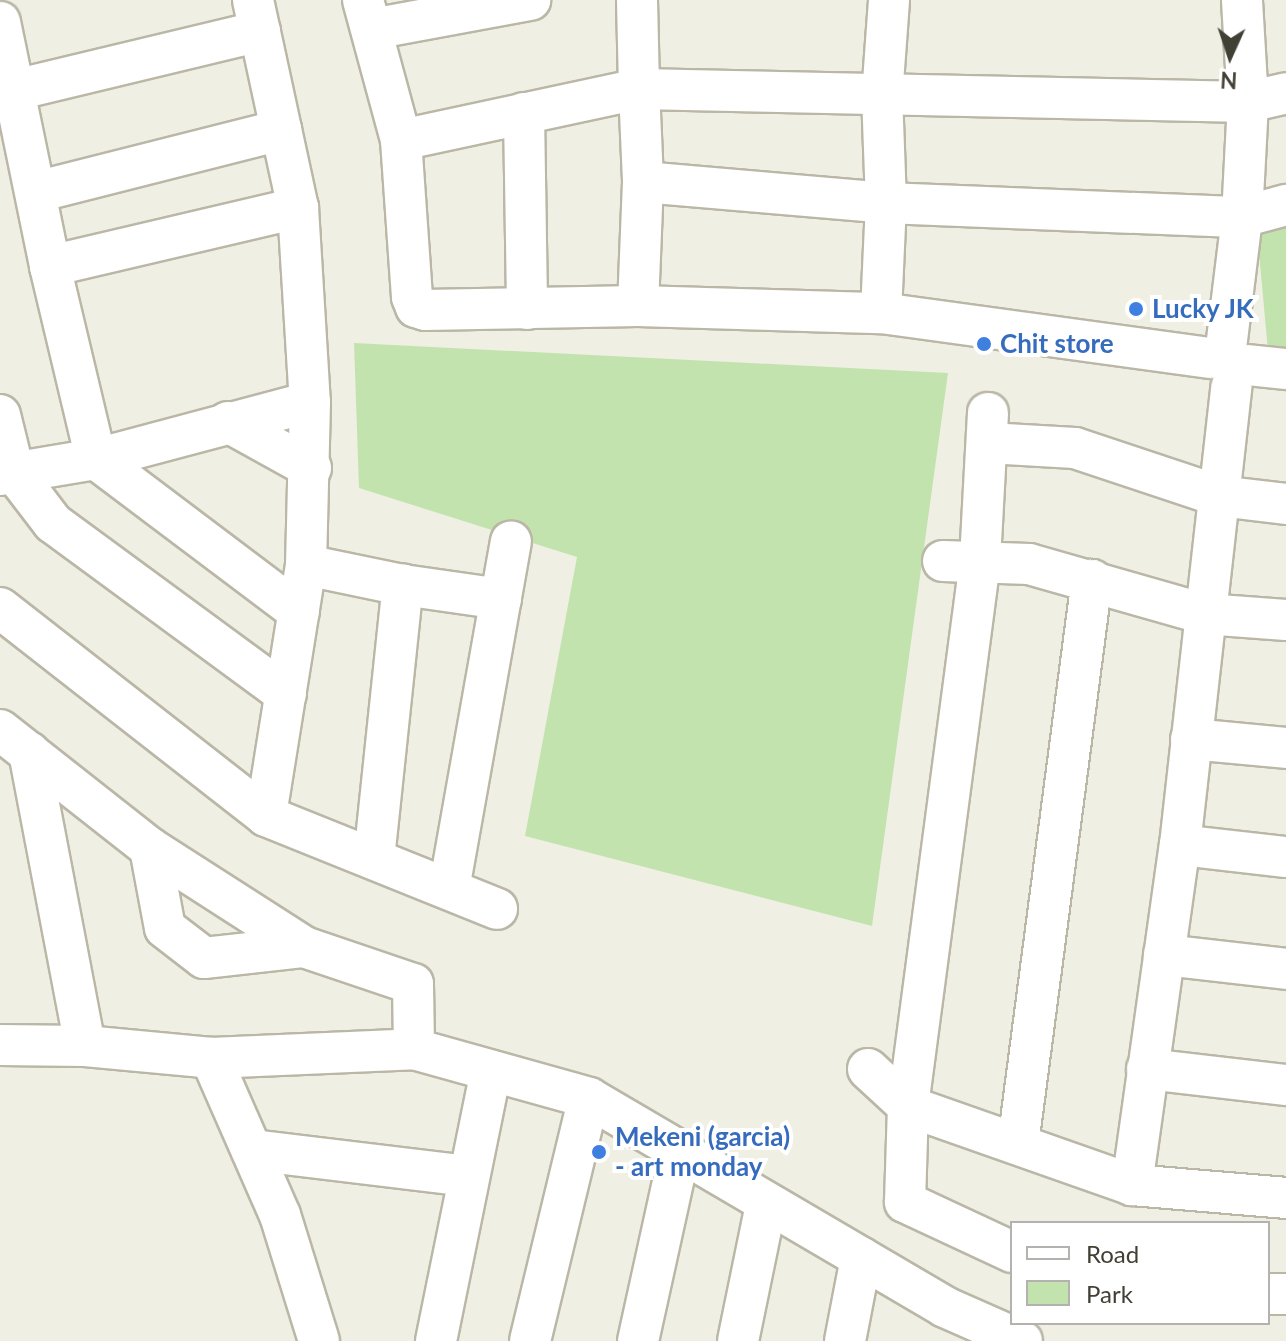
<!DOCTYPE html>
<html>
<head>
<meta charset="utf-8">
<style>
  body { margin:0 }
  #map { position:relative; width:1286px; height:1341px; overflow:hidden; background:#f0efe4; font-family:Lato,sans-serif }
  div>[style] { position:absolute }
  .green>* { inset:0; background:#c3e3ae }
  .roads { filter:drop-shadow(2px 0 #bbb7a7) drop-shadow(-2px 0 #bbb7a7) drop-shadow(0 2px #bbb7a7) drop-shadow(0 -2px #bbb7a7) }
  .minor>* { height:40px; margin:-20px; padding:0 20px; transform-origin:20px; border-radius:20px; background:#fff }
  .dots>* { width:22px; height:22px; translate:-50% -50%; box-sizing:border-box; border:4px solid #fff; border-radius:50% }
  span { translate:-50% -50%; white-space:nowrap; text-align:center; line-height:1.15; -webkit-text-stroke:8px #fff; paint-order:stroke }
  .shop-label { font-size:26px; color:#366cbe; font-weight:700 }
  .left { translate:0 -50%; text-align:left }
  .legend { position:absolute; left:1010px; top:1221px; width:260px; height:104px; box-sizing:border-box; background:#fff; border:2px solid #b3b2ae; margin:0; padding:10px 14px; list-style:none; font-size:24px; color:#423f34 }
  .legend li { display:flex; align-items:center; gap:16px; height:40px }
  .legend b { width:40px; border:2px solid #b3b2ae }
  .north { position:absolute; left:1190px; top:16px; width:80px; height:80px; -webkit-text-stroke:6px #fff; paint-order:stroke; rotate:183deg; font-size:22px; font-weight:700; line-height:32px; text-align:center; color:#423f34 }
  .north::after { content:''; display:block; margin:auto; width:28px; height:36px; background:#423f34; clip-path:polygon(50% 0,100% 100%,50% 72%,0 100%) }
</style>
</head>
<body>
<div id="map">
  <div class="green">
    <i style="clip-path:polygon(1286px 228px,1286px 349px,1268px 351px,1257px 231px)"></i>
    <i style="clip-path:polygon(354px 343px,948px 373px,872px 926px,525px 836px,577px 557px,359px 488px)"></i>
  </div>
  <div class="roads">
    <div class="minor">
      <i style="left:253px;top:0;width:213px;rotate:77.8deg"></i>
      <i style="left:298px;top:208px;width:194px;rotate:86.5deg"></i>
      <i style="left:310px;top:402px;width:163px;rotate:91.4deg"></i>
      <i style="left:306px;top:565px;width:254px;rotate:99.1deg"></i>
      <i style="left:363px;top:0;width:145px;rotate:74.8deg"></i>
      <i style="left:401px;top:140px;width:243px;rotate:-12.1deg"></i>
      <i style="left:639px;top:89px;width:93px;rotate:87.5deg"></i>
      <i style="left:643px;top:182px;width:124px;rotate:92.3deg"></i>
      <i style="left:637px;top:0;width:89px;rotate:88.7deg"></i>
      <i style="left:639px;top:89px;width:609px;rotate:1.22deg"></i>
      <i style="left:1248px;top:102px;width:39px;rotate:-13deg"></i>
      <i style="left:0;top:22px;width:249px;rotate:78.4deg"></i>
      <i style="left:50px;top:266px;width:198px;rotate:76.6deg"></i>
      <i style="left:96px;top:459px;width:254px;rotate:37deg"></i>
      <i style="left:372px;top:29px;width:161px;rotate:-10.4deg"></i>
      <i style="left:15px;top:90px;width:252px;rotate:-13.5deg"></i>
      <i style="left:524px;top:113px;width:196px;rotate:89.1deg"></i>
      <i style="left:401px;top:140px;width:157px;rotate:86deg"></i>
      <i style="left:412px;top:297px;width:11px;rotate:68deg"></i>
      <i style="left:416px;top:307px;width:9px;rotate:18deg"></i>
      <i style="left:425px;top:310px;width:213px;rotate:-1.1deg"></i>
      <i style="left:638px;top:306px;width:243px;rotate:1.7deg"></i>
      <i style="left:881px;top:313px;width:332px;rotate:7.8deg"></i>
      <i style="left:643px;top:182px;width:244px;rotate:4.9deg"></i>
      <i style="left:886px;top:203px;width:356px;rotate:2.3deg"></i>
      <i style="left:1242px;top:217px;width:46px;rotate:-15.3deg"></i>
      <i style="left:36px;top:192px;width:253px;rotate:-14.2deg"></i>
      <i style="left:50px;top:266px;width:255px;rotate:-13.2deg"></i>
      <i style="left:881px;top:313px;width:110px;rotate:-87.4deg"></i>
      <i style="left:886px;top:203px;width:107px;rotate:-92.1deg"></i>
      <i style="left:882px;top:96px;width:96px;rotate:-85.8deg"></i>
      <i style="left:1226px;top:348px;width:132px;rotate:-83deg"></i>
      <i style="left:1242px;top:217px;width:115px;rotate:-87deg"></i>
      <i style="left:1248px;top:102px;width:102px;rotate:-93.4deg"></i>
      <i style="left:1247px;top:365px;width:39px;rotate:6deg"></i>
      <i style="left:988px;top:413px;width:149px;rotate:93.1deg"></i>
      <i style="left:980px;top:562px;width:549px;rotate:97.54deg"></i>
      <i style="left:908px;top:1106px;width:96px;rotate:91.8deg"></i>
      <i style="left:905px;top:1202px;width:118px;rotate:25deg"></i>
      <i style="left:0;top:415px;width:59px;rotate:76.2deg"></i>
      <i style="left:14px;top:472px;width:64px;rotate:52.6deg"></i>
      <i style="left:53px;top:523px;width:289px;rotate:36.3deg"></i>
      <i style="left:228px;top:422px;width:95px;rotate:29deg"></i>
      <i style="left:988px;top:443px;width:87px;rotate:3.3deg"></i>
      <i style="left:1075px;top:448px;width:152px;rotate:18.4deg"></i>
      <i style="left:1219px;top:496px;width:67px;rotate:6.8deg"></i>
      <i style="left:0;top:475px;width:97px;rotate:-9.5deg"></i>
      <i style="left:96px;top:459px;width:221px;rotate:-14.9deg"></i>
      <i style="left:943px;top:561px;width:86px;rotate:2deg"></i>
      <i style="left:1029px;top:564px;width:183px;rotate:15.9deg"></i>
      <i style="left:1205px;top:614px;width:81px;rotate:4.2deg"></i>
      <i style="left:306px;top:565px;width:99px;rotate:11.7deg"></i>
      <i style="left:403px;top:585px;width:99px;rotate:8.1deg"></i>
      <i style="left:0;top:608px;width:338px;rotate:38deg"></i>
      <i style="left:266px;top:816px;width:249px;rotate:21.9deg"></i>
      <i style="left:0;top:730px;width:191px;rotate:38.2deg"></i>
      <i style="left:150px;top:848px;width:183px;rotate:32.7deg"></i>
      <i style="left:304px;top:947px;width:115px;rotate:18.7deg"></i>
      <i style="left:413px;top:984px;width:65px;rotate:89.1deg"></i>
      <i style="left:1191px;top:739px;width:95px;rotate:5.4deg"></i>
      <i style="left:29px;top:752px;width:299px;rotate:79.2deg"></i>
      <i style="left:1180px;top:845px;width:107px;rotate:6.5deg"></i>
      <i style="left:150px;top:848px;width:81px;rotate:79.4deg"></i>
      <i style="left:165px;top:928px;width:49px;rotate:37.6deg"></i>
      <i style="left:204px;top:958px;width:101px;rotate:-6.3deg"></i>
      <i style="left:374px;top:859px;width:276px;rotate:-84deg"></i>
      <i style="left:449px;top:889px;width:353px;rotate:-79.9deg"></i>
      <i style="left:1164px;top:955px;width:123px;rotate:6.5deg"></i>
      <i style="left:0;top:1045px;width:85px;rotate:0.7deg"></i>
      <i style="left:85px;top:1046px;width:127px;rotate:5.4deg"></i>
      <i style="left:211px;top:1058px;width:203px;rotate:-2.5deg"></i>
      <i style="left:414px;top:1049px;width:182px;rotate:15.6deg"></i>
      <i style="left:589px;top:1098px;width:413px;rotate:30.4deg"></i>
      <i style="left:945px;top:1307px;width:84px;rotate:23.8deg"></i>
      <i style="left:211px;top:1058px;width:171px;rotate:66.3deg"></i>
      <i style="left:280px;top:1215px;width:132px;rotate:72.8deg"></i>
      <i style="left:868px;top:1069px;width:54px;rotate:42.8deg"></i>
      <i style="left:908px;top:1106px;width:238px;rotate:19.4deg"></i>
      <i style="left:1132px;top:1185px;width:155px;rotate:4.8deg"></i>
      <i style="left:1147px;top:1069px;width:140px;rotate:6.6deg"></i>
      <i style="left:1018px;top:1144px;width:569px;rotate:-82.53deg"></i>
      <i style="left:252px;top:1150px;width:217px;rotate:6.9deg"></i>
      <i style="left:1132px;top:1185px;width:343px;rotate:-82deg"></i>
      <i style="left:1180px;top:845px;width:461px;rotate:-83.6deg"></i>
      <i style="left:1268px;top:1294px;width:18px"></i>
      <i style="left:436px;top:1341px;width:276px;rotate:-78.5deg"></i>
      <i style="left:530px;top:1341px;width:250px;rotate:-76.4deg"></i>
      <i style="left:638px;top:1341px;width:191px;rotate:-77.6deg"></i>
      <i style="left:738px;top:1341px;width:140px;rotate:-78.4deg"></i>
      <i style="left:845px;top:1341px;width:85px;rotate:-79.1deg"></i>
    </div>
  </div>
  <div class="dots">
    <i style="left:1136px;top:309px;background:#3f7fe0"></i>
    <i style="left:984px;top:344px;background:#3f7fe0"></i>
    <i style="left:599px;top:1152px;background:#3f7fe0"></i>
  </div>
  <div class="shop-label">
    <span class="left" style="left:1152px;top:309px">Lucky JK</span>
    <span class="left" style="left:1000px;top:344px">Chit store</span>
    <span class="left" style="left:615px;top:1152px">Mekeni (garcia)<br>- art monday</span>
  </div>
  <ul class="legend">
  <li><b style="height:10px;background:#fff"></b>Road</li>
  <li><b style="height:22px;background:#c3e3ae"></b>Park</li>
  </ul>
  <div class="north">N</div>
</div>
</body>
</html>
